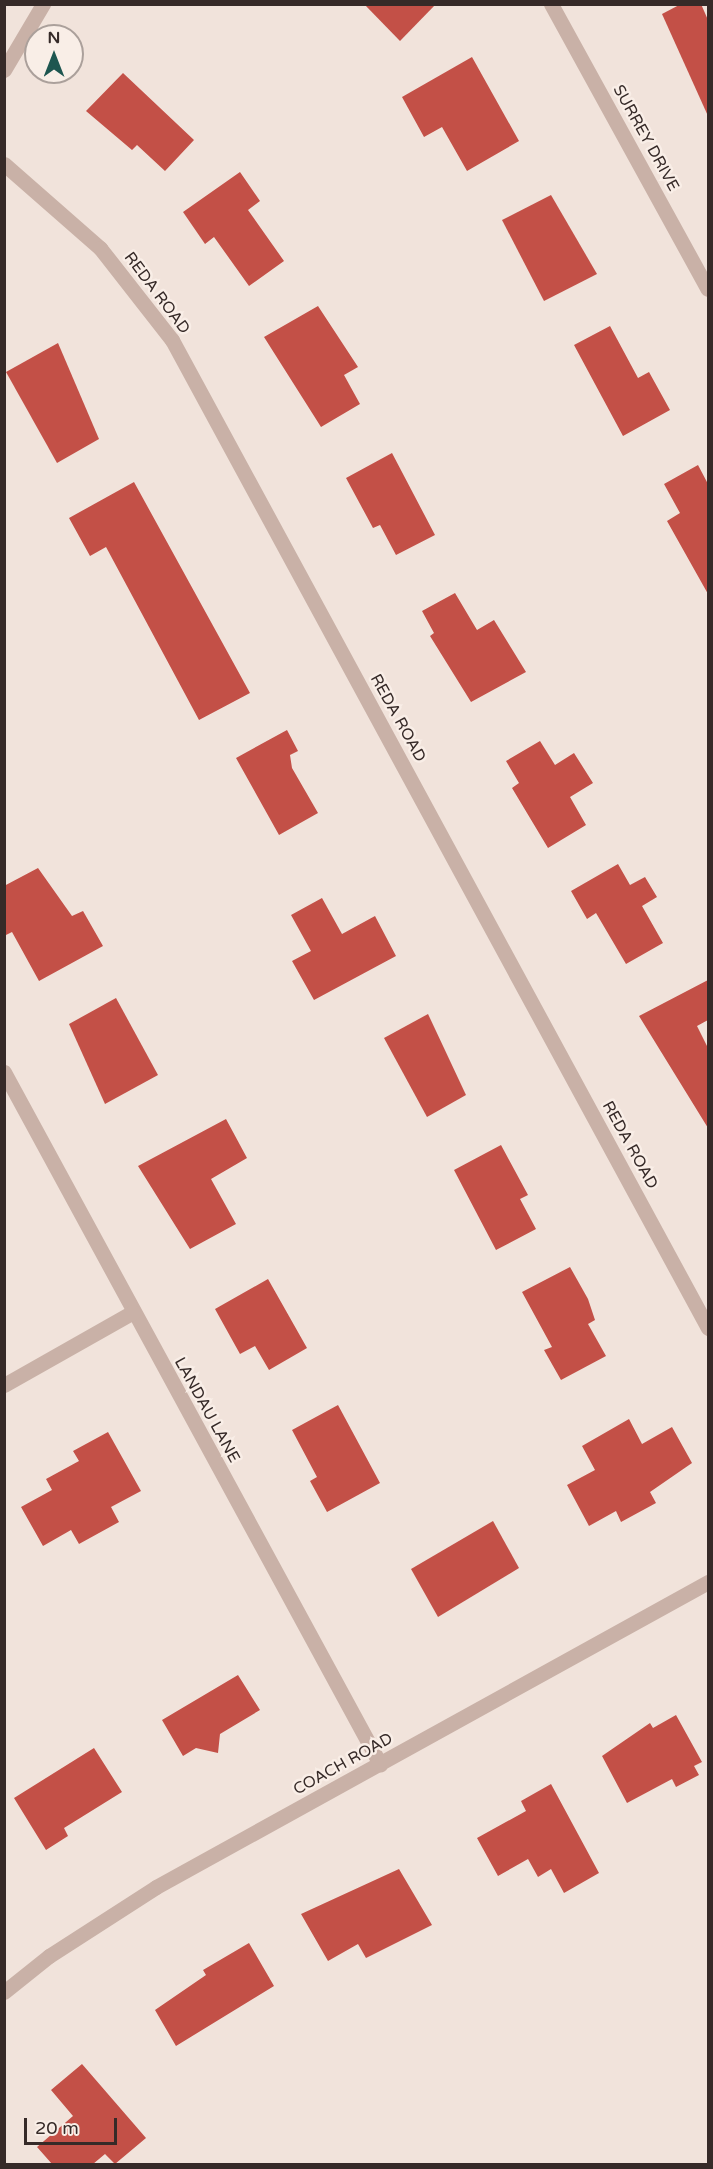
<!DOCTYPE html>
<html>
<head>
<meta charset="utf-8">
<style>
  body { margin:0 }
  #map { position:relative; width:713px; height:2169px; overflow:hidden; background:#f1e3db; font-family:"Varela Round",sans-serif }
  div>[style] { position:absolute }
  .building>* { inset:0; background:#c35047 }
  .minor>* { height:15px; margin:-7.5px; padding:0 7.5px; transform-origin:7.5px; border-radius:7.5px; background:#c9b1a7 }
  span { translate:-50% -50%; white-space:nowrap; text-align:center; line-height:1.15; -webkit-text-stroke:5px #f9eee7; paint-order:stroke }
  .street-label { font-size:16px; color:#362a28 }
  .frame { position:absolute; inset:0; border:6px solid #362a28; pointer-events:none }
  .north { position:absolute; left:24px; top:24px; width:60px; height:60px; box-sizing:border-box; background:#f9eee7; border:2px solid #aba09b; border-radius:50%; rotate:0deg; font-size:16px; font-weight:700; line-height:24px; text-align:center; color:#362a28 }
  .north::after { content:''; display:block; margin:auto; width:21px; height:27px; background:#1e5650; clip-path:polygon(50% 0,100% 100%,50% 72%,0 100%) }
  .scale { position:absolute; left:24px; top:2118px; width:93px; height:27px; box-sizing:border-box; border:3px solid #362a28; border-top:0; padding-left:8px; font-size:18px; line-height:21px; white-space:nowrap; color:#362a28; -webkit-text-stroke:4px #f9eee7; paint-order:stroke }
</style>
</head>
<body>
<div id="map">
  <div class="building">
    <i style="clip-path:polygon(364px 4px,436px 4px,400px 41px)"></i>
    <i style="clip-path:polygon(681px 4px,701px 4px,708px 20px,708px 116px,662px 14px)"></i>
    <i style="clip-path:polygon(472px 57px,519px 141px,467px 171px,442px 127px,424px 137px,402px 97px)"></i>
    <i style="clip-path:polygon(123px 73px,194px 140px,165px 171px,137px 145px,132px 150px,86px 111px)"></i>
    <i style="clip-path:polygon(240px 172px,260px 201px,248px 210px,284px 261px,249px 286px,214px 237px,205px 244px,183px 212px)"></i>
    <i style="clip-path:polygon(551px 195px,597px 274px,544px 301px,502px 220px)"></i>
    <i style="clip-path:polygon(318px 306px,358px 367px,344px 375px,360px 404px,321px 427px,264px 337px)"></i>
    <i style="clip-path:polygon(610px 326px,638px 378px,649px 372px,670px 410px,623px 436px,574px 345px)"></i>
    <i style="clip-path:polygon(58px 343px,99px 439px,57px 463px,6px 372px)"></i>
    <i style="clip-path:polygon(392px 453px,435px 535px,396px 555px,380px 525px,373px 528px,346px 478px)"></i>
    <i style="clip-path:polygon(698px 465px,708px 484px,708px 594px,667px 521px,680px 513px,664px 484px)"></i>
    <i style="clip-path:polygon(134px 482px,250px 693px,199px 720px,106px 547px,90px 556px,69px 518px)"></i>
    <i style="clip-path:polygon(455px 593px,477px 630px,494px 620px,526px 672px,471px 702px,430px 636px,434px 633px,422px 611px)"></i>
    <i style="clip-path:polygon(287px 730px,298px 751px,290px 755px,292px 768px,318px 813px,279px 835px,236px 758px)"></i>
    <i style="clip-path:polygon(540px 741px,555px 765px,574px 753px,593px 783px,570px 797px,586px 825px,548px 848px,512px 788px,519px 783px,506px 761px)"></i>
    <i style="clip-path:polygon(618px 864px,630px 885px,645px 877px,657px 897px,642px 906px,663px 943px,626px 964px,596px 913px,587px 919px,571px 891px)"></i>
    <i style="clip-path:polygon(38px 868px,72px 916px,83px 911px,103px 946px,39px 981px,12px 932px,4px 936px,4px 886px)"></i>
    <i style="clip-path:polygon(322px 898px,342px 934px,375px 916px,396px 956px,314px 1000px,292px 961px,311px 951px,291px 915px)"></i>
    <i style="clip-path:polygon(708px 980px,708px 1020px,697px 1026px,708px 1048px,708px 1128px,639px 1016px)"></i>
    <i style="clip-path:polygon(116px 998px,158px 1075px,105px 1104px,69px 1024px)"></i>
    <i style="clip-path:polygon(428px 1014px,466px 1095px,427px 1117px,384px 1038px)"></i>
    <i style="clip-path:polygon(226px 1119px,247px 1158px,211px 1179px,236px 1224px,190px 1249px,138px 1166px)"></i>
    <i style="clip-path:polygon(501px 1145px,528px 1195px,520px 1199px,536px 1229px,496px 1250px,454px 1170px)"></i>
    <i style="clip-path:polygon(570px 1267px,588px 1299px,595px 1320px,588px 1324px,606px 1356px,561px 1380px,544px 1350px,552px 1347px,522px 1292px)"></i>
    <i style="clip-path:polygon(268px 1279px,307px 1348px,269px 1370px,255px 1346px,240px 1354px,215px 1309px)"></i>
    <i style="clip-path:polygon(338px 1405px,380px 1483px,327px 1512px,310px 1481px,317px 1477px,292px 1430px)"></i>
    <i style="clip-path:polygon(629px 1419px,642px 1444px,672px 1427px,692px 1463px,650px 1492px,656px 1503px,621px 1522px,616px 1511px,589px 1526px,567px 1485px,595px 1470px,582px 1446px)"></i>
    <i style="clip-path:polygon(108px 1432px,141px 1491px,111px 1507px,119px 1522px,79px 1544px,71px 1530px,43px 1546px,21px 1507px,52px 1490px,46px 1479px,79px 1461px,73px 1451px)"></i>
    <i style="clip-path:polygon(493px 1521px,519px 1568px,438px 1617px,411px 1569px)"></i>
    <i style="clip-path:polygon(238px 1675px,260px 1710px,220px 1734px,218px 1753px,196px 1748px,183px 1756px,162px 1720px)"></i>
    <i style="clip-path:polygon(676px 1715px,702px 1762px,694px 1766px,699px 1775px,676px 1787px,672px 1779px,627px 1803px,602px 1756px,650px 1723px,653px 1728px)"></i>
    <i style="clip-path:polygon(94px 1748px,122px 1792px,64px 1828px,68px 1836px,46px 1850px,14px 1798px)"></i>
    <i style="clip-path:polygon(551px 1784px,599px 1873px,564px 1893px,551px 1869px,538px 1877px,528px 1859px,498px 1876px,477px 1838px,526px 1811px,521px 1801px)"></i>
    <i style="clip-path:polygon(399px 1869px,432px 1925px,366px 1958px,358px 1944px,328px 1961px,301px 1914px)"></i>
    <i style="clip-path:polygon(249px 1943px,274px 1986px,176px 2046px,155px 2010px,206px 1975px,203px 1970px)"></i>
    <i style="clip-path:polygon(82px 2064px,146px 2138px,115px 2164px,105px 2154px,93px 2164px,52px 2164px,37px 2147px,73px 2116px,51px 2090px)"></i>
  </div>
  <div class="minor">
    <i style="left:551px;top:4px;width:325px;rotate:61.2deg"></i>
    <i style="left:4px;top:70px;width:77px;rotate:-59.4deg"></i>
    <i style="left:4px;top:164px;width:128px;rotate:41.2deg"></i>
    <i style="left:100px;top:248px;width:117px;rotate:52deg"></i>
    <i style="left:172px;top:340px;width:1124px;rotate:61.52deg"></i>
    <i style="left:4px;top:1072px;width:788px;rotate:61.48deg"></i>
    <i style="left:4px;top:1385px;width:148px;rotate:-29.5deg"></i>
    <i style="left:4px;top:1992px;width:58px;rotate:-38.7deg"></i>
    <i style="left:49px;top:1956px;width:127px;rotate:-32.8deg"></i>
    <i style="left:156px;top:1887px;width:631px;rotate:-28.92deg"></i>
  </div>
  <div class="street-label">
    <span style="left:646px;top:138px;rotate:61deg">SURREY DRIVE</span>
    <span style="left:157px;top:293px;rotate:53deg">REDA ROAD</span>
    <span style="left:398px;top:718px;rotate:61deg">REDA ROAD</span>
    <span style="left:630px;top:1145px;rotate:61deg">REDA ROAD</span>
    <span style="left:207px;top:1410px;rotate:61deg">LANDAU LANE</span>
    <span style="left:343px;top:1764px;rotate:-29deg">COACH ROAD</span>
  </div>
  <div class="frame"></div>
  <div class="north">N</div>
  <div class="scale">20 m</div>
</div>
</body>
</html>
